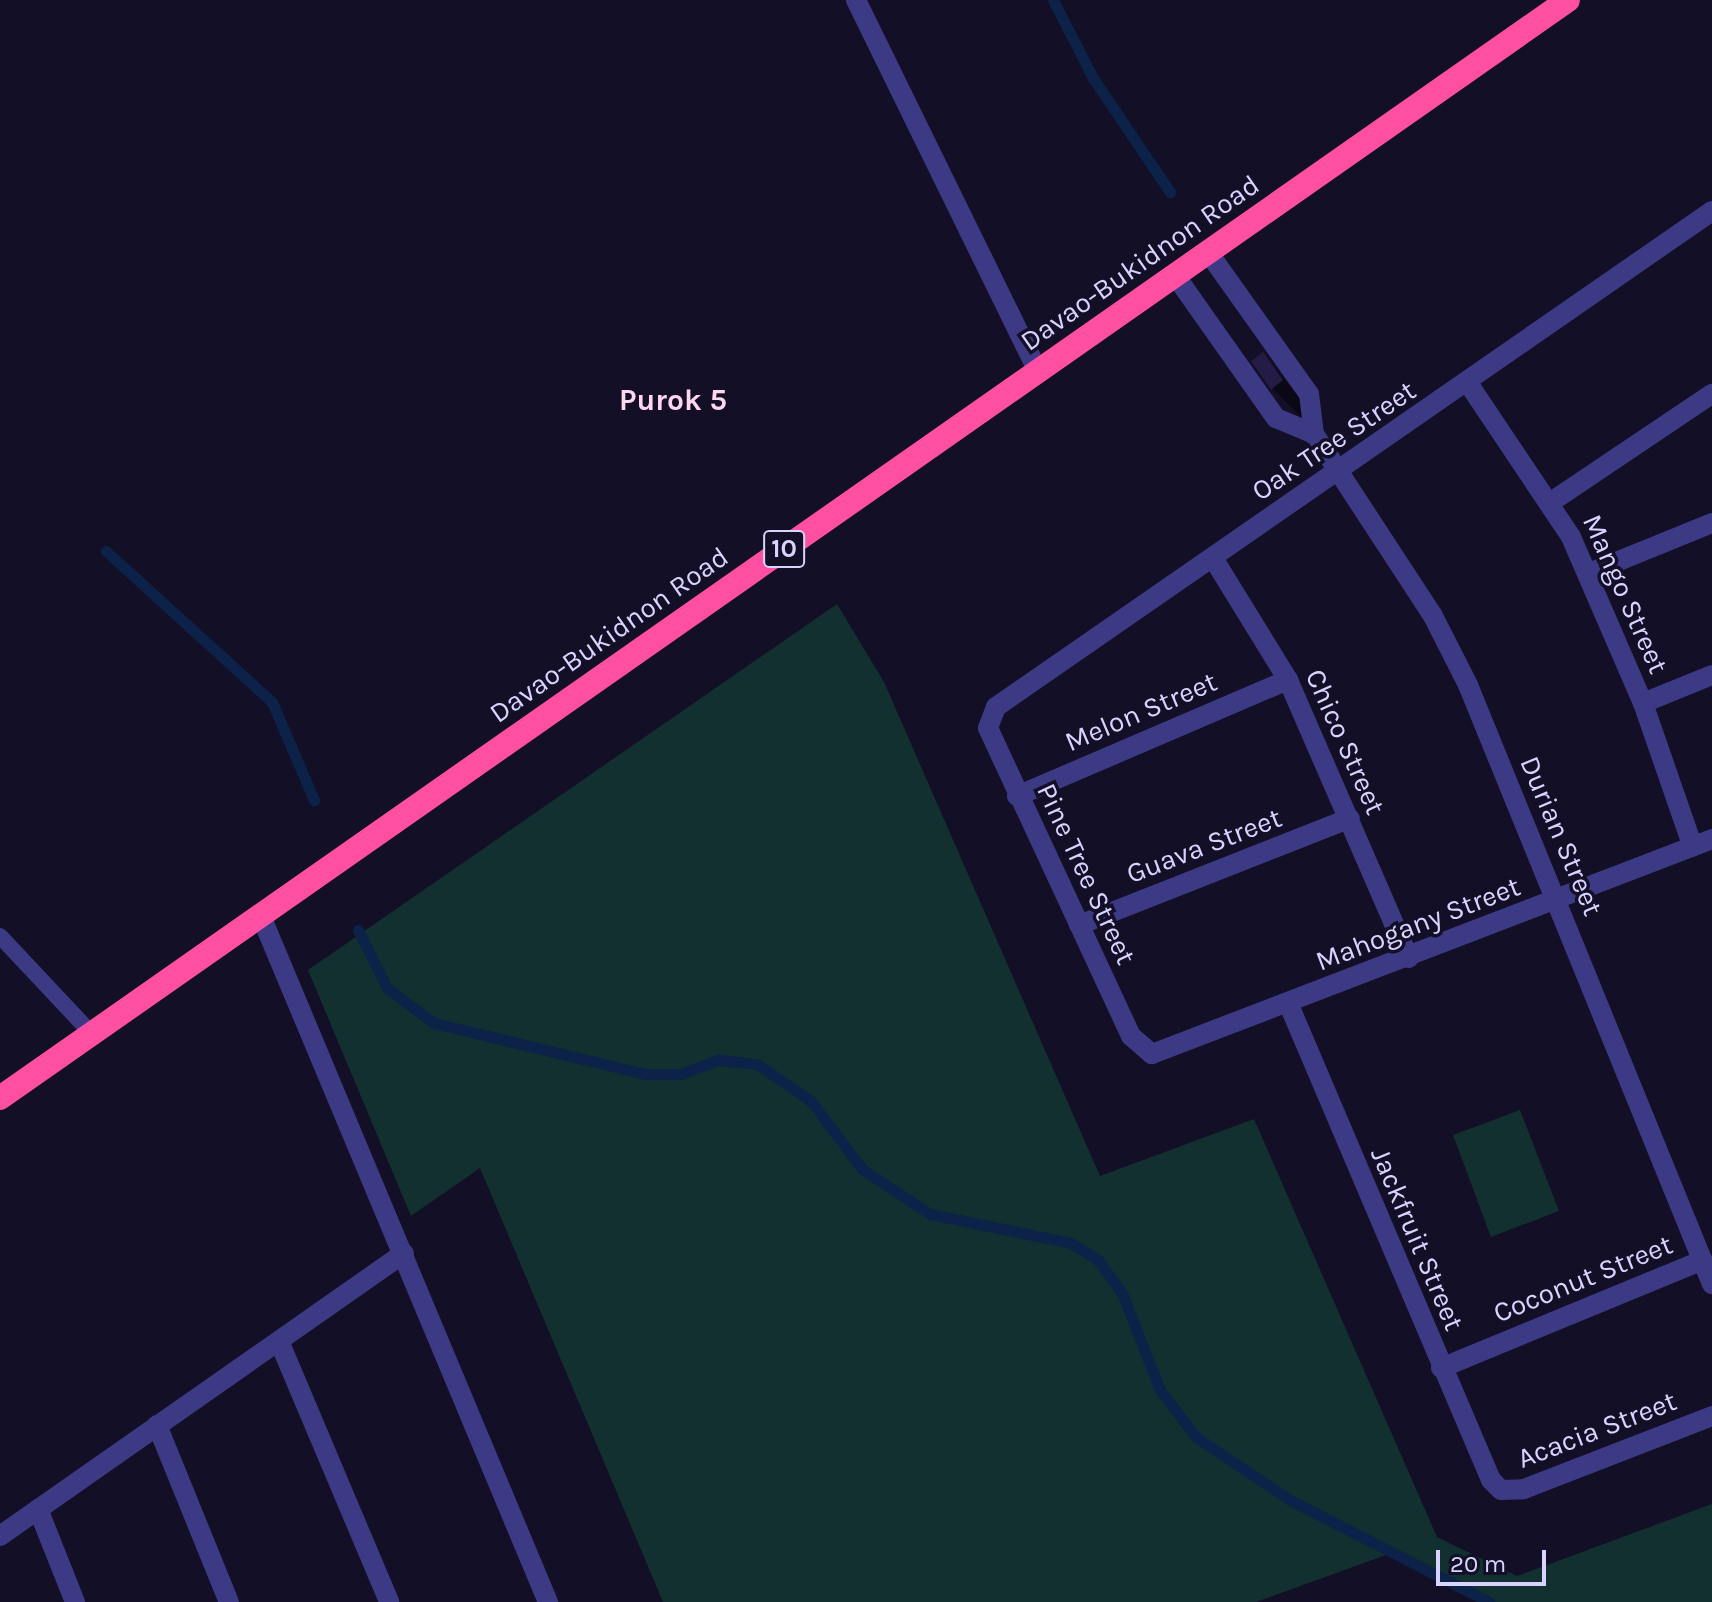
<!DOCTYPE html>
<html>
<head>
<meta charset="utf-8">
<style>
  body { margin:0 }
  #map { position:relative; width:1712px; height:1602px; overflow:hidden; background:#130f26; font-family:Karla,sans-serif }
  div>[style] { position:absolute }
  .green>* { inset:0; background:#12302f }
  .shadow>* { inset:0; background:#0007 }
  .stream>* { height:11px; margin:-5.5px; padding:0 5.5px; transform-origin:5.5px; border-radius:5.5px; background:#0c2248 }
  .building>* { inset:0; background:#241b47 }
  .lane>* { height:16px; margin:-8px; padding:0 8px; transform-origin:8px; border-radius:8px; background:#3d3a85 }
  .street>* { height:20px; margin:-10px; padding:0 10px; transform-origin:10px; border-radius:10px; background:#3d3a85 }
  .highway>* { height:24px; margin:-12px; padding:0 12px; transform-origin:12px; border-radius:12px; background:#ff4fa3 }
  span { translate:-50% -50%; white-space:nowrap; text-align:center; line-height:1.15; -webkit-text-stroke:7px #130f26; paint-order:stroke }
  .shield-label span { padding:2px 6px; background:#130f26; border:2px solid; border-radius:6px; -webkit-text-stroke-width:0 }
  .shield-label { font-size:26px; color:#d9d4ff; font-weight:700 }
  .street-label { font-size:28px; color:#d9d4ff }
  .neighbourhood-label { font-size:30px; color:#ffd6f0; font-weight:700 }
  .scale { position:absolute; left:1436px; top:1550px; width:110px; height:36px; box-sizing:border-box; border:4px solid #d9d4ff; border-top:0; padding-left:10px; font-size:24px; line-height:28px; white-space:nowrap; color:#d9d4ff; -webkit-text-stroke:6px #130f26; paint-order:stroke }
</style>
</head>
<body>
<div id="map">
  <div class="green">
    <i style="clip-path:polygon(837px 604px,884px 682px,1100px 1176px,1254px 1119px,1437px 1537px,1517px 1576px,1712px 1504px,1712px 1602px,1489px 1602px,1397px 1551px,1256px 1602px,663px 1602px,480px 1168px,411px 1216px,308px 970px)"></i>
    <i style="clip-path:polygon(1520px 1110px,1559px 1211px,1491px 1237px,1453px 1135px)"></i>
  </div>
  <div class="shadow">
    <i style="clip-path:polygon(1263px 354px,1312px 412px,1303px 419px,1272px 388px)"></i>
  </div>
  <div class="stream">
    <i style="left:1053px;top:0;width:88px;rotate:62.9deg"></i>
    <i style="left:1093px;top:78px;width:138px;rotate:56deg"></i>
    <i style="left:106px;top:551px;width:224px;rotate:42.3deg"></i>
    <i style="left:272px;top:702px;width:107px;rotate:66.8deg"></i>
    <i style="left:358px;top:930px;width:65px;rotate:63.4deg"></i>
    <i style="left:387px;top:988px;width:59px;rotate:36.7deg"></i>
    <i style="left:434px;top:1023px;width:217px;rotate:13.6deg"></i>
    <i style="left:645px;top:1074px;width:36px"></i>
    <i style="left:681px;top:1074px;width:40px;rotate:-21deg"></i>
    <i style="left:718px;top:1060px;width:39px;rotate:6deg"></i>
    <i style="left:757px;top:1064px;width:65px;rotate:34.4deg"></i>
    <i style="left:811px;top:1101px;width:85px;rotate:53.1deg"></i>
    <i style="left:862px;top:1169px;width:82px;rotate:33.5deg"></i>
    <i style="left:930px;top:1214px;width:144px;rotate:11.6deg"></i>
    <i style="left:1071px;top:1243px;width:32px;rotate:32deg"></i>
    <i style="left:1098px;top:1260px;width:41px;rotate:54deg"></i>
    <i style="left:1122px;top:1293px;width:104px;rotate:68.6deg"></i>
    <i style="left:1160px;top:1390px;width:59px;rotate:52.5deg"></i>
    <i style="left:1196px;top:1437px;width:113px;rotate:33.8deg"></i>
    <i style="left:1290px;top:1500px;width:224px;rotate:27.1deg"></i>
  </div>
  <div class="building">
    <i style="clip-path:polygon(1263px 352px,1283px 380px,1271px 390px,1251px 361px)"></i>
  </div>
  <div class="lane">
    <i style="left:0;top:936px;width:134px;rotate:46.8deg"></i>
  </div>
  <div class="street">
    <i style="left:856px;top:0;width:413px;rotate:63.9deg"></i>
    <i style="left:1712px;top:211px;width:871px;rotate:145.29deg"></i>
    <i style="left:996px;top:707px;width:22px;rotate:111deg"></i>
    <i style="left:988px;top:728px;width:340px;rotate:65.1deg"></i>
    <i style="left:1131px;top:1036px;width:28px;rotate:41deg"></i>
    <i style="left:1152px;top:1054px;width:600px;rotate:-21deg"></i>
    <i style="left:1208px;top:252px;width:174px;rotate:54.6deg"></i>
    <i style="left:1309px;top:394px;width:40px;rotate:82.9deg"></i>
    <i style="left:1314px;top:434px;width:215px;rotate:56.8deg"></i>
    <i style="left:1432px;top:614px;width:80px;rotate:63.1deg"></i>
    <i style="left:1468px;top:685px;width:647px;rotate:67.84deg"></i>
    <i style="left:1175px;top:275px;width:175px;rotate:54.8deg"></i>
    <i style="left:1276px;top:418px;width:41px;rotate:22.8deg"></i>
    <i style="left:1468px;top:383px;width:185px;rotate:56.2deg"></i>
    <i style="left:1571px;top:537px;width:181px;rotate:66.6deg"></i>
    <i style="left:1643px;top:703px;width:152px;rotate:70.9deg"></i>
    <i style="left:1551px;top:502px;width:194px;rotate:-33.9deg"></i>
    <i style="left:1213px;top:558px;width:143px;rotate:58.4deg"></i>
    <i style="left:1288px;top:680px;width:303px;rotate:66.5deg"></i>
    <i style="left:1589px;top:573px;width:133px;rotate:-22.1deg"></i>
    <i style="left:1643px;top:703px;width:74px;rotate:-22.1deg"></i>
    <i style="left:1017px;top:796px;width:295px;rotate:-23.2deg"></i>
    <i style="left:261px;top:916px;width:744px;rotate:67.3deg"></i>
    <i style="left:1079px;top:925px;width:291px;rotate:-21.5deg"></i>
    <i style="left:1289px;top:1005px;width:516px;rotate:66.96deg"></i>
    <i style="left:1491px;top:1480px;width:14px;rotate:45deg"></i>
    <i style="left:1501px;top:1490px;width:23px;rotate:-2deg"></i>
    <i style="left:1524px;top:1489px;width:202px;rotate:-21.2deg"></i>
    <i style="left:279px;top:1341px;width:283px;rotate:67.1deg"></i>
    <i style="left:1441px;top:1368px;width:283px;rotate:-22.4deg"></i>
    <i style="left:157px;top:1425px;width:191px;rotate:67.9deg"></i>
    <i style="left:38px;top:1509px;width:100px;rotate:68.3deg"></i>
    <i style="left:0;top:1536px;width:493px;rotate:-35deg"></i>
  </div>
  <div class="highway">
    <i style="left:0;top:1098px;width:1914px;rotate:-35deg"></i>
  </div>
  <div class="shield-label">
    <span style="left:784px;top:549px">10</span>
  </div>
  <div class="street-label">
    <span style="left:1140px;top:263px;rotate:-35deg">Davao-Bukidnon Road</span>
    <span style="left:1334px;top:441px;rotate:-34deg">Oak Tree Street</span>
    <span style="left:1625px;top:594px;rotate:66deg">Mango Street</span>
    <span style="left:609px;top:635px;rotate:-35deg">Davao-Bukidnon Road</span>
    <span style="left:1141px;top:712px;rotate:-23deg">Melon Street</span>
    <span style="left:1345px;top:742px;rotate:66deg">Chico Street</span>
    <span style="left:1561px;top:836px;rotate:67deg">Durian Street</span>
    <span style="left:1204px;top:846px;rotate:-21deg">Guava Street</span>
    <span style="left:1086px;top:874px;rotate:65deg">Pine Tree Street</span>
    <span style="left:1418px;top:924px;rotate:-21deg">Mahogany Street</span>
    <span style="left:1417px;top:1239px;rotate:67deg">Jackfruit Street</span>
    <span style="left:1583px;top:1279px;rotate:-22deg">Coconut Street</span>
    <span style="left:1597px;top:1430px;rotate:-21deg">Acacia Street</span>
  </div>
  <div class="neighbourhood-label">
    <span style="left:673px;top:400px">Purok 5</span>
  </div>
  <div class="scale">20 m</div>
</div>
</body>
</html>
